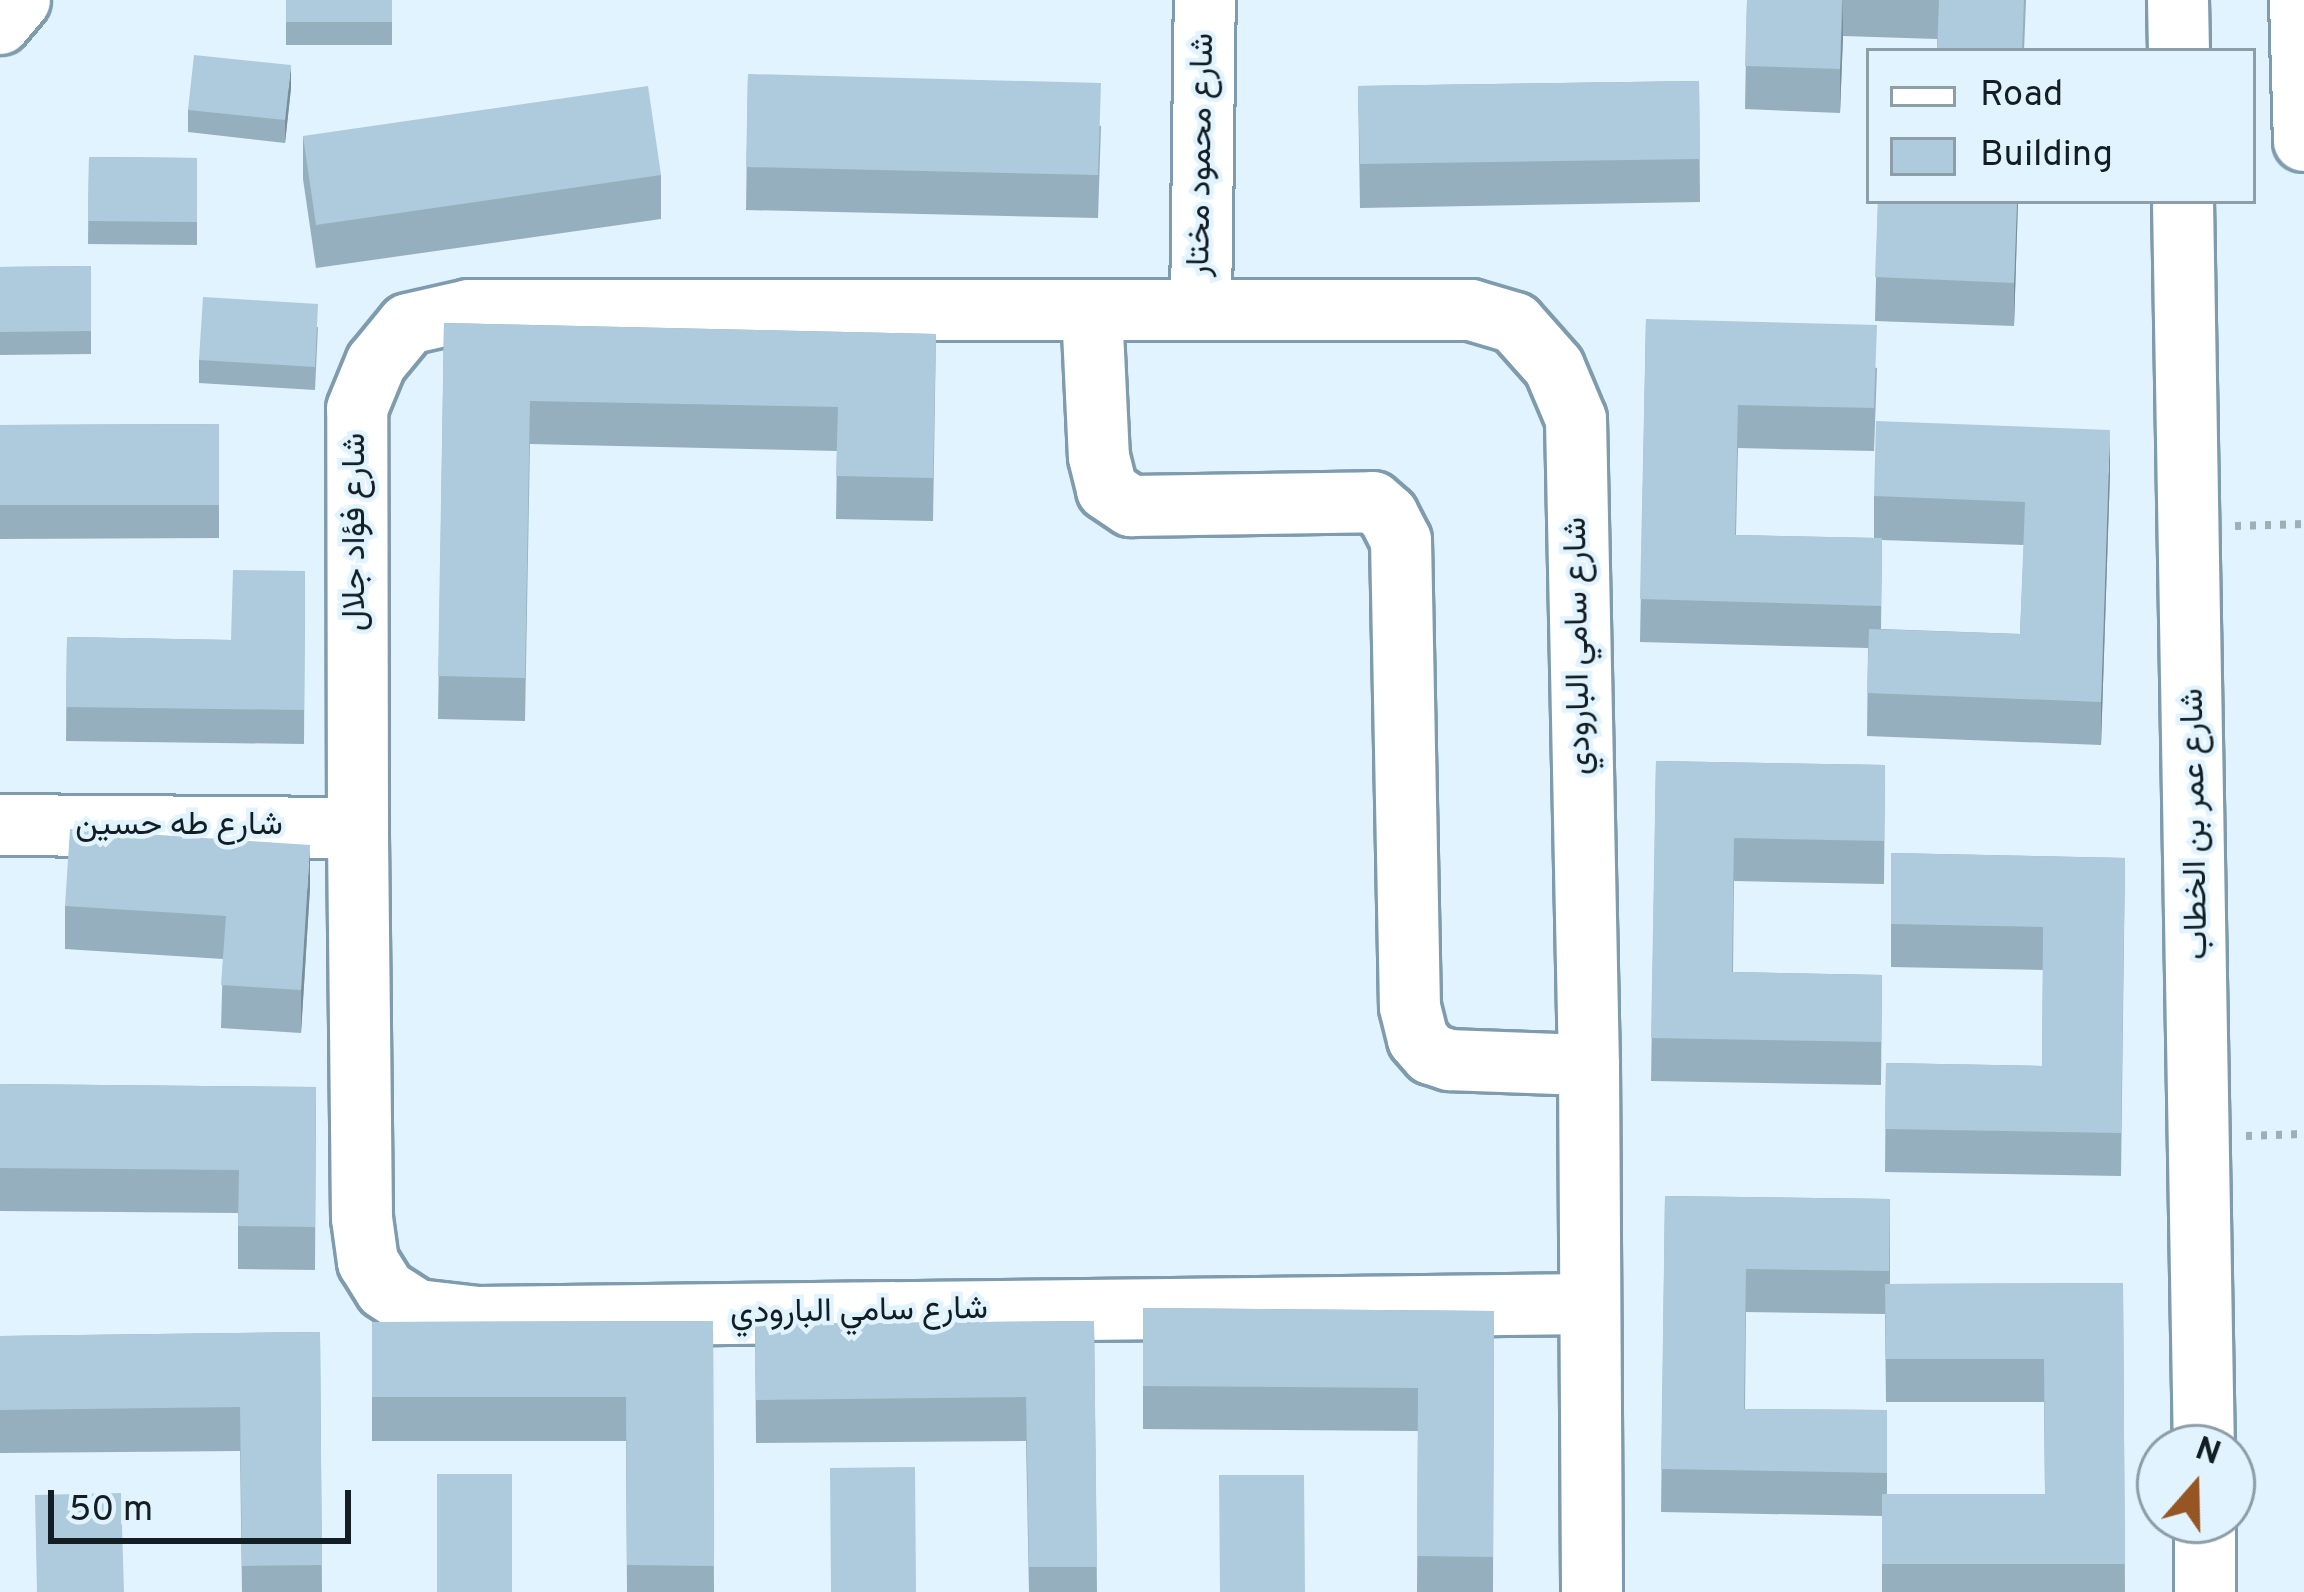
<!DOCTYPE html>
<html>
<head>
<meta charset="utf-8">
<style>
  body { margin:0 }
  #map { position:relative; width:2304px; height:1592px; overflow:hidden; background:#e0f3fe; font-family:Overpass,Vazirmatn,sans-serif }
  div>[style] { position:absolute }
  .path>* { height:8px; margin-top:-4px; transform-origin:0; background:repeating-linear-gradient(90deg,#9eafb8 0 6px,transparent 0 15px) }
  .roads { filter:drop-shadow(3px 0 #7f9cae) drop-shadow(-3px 0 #7f9cae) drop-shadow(0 3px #7f9cae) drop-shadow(0 -3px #7f9cae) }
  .minor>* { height:60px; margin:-30px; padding:0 30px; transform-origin:30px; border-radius:30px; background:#fff }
  .wall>* { inset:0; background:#95afbe }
  .shaded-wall>* { inset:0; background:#798e9b }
  .building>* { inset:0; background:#adcbdd }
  span { translate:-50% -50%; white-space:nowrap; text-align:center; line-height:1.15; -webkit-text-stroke:9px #e0f3fe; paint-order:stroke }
  .street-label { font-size:33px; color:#121e24 }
  .legend { position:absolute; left:1866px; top:48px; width:390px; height:156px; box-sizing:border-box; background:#e0f3fe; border:3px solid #8e9ea7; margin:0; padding:15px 21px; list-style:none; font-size:36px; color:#121e24 }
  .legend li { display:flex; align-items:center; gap:24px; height:60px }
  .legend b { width:60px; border:3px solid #8e9ea7 }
  .north { position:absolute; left:2136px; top:1424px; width:120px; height:120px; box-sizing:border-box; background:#e0f3fe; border:3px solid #8e9ea7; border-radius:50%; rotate:20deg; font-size:33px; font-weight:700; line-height:48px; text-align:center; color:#121e24 }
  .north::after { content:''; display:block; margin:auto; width:42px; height:54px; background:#985524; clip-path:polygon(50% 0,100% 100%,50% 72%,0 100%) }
  .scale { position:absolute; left:48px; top:1490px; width:303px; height:54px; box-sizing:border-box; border:6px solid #121e24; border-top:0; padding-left:15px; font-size:36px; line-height:42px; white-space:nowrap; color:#121e24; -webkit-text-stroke:9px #e0f3fe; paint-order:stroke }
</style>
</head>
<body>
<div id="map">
  <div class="path">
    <i style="left:2235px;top:526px;width:69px;rotate:-1.7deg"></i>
    <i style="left:2246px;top:1136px;width:58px;rotate:-2deg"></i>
  </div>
  <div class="roads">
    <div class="minor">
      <i style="left:2178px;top:0;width:51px;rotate:88.9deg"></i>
      <i style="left:2300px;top:0;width:141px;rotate:88.4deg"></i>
      <i style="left:0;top:24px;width:31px;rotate:-50deg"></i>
      <i style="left:2183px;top:201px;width:1247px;rotate:89.04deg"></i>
      <i style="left:1092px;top:310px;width:147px;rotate:87.3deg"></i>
      <i style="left:1099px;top:457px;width:34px;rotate:76deg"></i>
      <i style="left:1107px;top:490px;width:29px;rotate:34deg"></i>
      <i style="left:1131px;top:506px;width:242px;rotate:-0.9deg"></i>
      <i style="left:1373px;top:502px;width:20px;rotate:41deg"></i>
      <i style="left:1388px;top:515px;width:28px;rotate:63deg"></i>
      <i style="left:1401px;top:540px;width:467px;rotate:88.9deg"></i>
      <i style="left:1410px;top:1007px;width:33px;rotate:76deg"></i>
      <i style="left:1418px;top:1039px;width:20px;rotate:49deg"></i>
      <i style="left:1431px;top:1054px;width:20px;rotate:18deg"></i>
      <i style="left:1450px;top:1060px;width:139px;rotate:2.1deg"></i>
      <i style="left:1201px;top:310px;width:310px;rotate:-89.3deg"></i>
      <i style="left:0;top:825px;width:358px;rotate:0.5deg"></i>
      <i style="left:1589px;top:1304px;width:1111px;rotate:179.33deg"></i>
      <i style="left:478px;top:1317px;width:61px;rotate:-173.5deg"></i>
      <i style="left:417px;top:1310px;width:38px;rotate:-147deg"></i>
      <i style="left:385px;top:1289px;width:32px;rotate:-122deg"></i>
      <i style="left:368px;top:1262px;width:44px;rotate:-97.8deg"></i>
      <i style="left:362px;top:1218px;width:390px;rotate:-90.6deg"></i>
      <i style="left:358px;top:828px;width:419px;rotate:-90.1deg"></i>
      <i style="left:357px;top:409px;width:50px;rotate:-67.6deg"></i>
      <i style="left:376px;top:363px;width:50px;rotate:-50.6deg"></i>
      <i style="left:408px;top:324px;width:63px;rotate:-12.9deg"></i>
      <i style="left:469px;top:310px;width:1002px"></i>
      <i style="left:1471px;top:310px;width:46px;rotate:16.5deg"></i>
      <i style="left:1515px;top:323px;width:59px;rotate:48.4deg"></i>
      <i style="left:1554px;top:367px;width:56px;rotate:67.1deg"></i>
      <i style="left:1576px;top:419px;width:646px;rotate:88.85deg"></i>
      <i style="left:1589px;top:1065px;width:527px;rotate:89.67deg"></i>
      <i style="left:2205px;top:1520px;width:72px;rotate:90deg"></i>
    </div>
  </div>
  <div class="wall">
    <i style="clip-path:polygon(286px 0,392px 0,392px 45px,286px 45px)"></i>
    <i style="clip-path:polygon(1747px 0,2026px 0,2024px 51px,1937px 51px,1937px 39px,1843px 36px,1840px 113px,1745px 109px)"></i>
    <i style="clip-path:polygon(748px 74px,1101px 126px,1098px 218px,746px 210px)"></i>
    <i style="clip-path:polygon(1699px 81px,1700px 202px,1360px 208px,1358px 86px)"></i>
    <i style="clip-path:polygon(291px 88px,285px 143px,188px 132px,188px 110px)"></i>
    <i style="clip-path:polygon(303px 136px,661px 175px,661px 219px,316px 268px,303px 179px)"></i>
    <i style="clip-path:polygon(89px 157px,197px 158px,197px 245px,88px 244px)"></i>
    <i style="clip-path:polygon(1878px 201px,2018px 201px,2014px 326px,1875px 321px)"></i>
    <i style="clip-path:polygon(91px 266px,91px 354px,0 355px,0 267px)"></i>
    <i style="clip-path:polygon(evenodd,1646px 319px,1877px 368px,1874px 451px,1738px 448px,1736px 535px,1874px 538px,1874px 496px,2110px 473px,2101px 745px,1867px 736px,1868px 648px,1640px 642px,1646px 319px,1882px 540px,2024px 545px,2020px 634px,1881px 629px,1882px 540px)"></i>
    <i style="clip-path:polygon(444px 323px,936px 334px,933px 521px,836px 519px,837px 451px,530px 444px,525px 721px,438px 719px)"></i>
    <i style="clip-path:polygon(318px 327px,315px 390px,199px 383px,199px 360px)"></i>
    <i style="clip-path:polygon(219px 424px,219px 538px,0 539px,0 425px)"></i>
    <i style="clip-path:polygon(305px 571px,304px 744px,66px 741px,67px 637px,231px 640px)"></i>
    <i style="clip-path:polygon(1656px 761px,1885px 765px,1884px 884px,1734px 881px,1733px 972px,1882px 975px,1881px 1085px,1651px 1081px)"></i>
    <i style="clip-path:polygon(1891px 853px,2125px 858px,2121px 1176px,1885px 1172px,1886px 1063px,2042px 1066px,2043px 970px,1891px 967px)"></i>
    <i style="clip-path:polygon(310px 888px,301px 1033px,221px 1028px,223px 959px,65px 949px,65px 906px)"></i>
    <i style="clip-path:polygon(0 1084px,316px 1087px,315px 1270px,238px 1269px,238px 1213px,0 1211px)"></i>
    <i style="clip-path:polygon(evenodd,1665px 1196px,1890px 1199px,1890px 1284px,2123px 1283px,2125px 1592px,1882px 1592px,1882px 1516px,1661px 1512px,1665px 1196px,1746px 1312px,1885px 1314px,1886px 1402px,2044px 1402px,2045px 1494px,1887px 1494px,1887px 1410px,1745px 1409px,1746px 1312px)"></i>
    <i style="clip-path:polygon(1143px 1308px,1494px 1311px,1493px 1592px,1417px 1592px,1418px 1431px,1143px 1429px)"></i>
    <i style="clip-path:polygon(713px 1321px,714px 1592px,627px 1592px,626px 1441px,372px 1441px,372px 1322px)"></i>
    <i style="clip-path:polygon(1094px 1321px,1097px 1592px,1029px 1592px,1026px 1441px,756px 1443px,755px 1324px)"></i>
    <i style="clip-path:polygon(320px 1332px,322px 1592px,242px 1592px,240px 1451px,0 1453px,0 1336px)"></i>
  </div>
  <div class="shaded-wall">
    <i style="clip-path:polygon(1843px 0,1843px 36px,1840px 113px,1840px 69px)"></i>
    <i style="clip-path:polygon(291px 65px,291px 88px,285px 143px,285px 120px)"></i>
    <i style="clip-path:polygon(2017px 201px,2018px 201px,2014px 326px,2014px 283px)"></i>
    <i style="clip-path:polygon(2110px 430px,2110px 473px,2101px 745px,2101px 702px)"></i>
    <i style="clip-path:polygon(310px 845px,310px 888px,301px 1033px,301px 990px)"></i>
  </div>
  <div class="building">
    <i style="clip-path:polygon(286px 0,392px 0,392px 22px,286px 22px)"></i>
    <i style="clip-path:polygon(1747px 0,1842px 0,1840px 69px,1745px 66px)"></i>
    <i style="clip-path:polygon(1939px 0,2024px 0,2022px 51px,1937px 51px)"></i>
    <i style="clip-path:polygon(194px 55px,291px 65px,285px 120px,188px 110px)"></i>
    <i style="clip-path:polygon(748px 74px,1101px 83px,1098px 175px,746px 167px)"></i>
    <i style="clip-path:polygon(1699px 81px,1700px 159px,1360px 164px,1358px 86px)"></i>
    <i style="clip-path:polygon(648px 86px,661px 175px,316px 225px,303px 136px)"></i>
    <i style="clip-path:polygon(89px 157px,197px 158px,197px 222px,88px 221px)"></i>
    <i style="clip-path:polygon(1878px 201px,2017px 201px,2014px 283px,1875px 277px)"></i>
    <i style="clip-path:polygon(91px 266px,91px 331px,0 332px,0 267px)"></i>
    <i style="clip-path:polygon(203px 297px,318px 304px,315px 367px,199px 360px)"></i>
    <i style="clip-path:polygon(1646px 319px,1877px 325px,1874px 408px,1738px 405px,1735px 535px,1882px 538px,1881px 606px,1640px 599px)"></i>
    <i style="clip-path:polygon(444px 323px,936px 334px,933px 478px,836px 476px,838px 407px,530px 401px,525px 678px,438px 676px)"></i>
    <i style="clip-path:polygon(1876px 421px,2110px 430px,2101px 702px,1867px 693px,1869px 629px,2020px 634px,2025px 502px,1874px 496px)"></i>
    <i style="clip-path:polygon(219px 424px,219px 505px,0 505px,0 425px)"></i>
    <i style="clip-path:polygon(233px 570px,305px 571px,304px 710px,66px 707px,67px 637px,231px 640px)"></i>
    <i style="clip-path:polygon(1656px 761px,1885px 765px,1884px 841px,1734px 838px,1732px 972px,1882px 975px,1881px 1042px,1651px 1038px)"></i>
    <i style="clip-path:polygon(70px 829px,310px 845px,301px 990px,221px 985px,226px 916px,65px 906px)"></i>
    <i style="clip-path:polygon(1891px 853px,2125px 858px,2121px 1133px,1885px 1129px,1886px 1063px,2042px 1066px,2043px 927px,1891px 924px)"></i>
    <i style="clip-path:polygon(0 1084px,316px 1087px,315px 1227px,238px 1226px,239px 1170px,0 1168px)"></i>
    <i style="clip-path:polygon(1665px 1196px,1890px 1199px,1889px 1271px,1746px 1269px,1744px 1409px,1887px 1410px,1887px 1473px,1661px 1469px)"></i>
    <i style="clip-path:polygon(2123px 1283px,2125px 1564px,1882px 1564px,1882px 1494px,2045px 1494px,2044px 1359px,1886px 1359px,1885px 1284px)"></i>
    <i style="clip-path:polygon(1143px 1308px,1494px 1311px,1493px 1557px,1417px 1556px,1418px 1388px,1143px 1386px)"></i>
    <i style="clip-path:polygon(713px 1321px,714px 1566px,627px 1565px,626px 1397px,372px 1397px,372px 1322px)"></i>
    <i style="clip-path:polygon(1094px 1321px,1097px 1567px,1029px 1567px,1026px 1397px,756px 1400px,755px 1324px)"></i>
    <i style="clip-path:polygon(320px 1332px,322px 1565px,242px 1566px,240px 1407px,0 1410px,0 1336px)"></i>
    <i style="clip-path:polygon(915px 1467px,916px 1592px,831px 1592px,830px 1468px)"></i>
    <i style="clip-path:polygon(437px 1474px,512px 1474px,512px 1592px,437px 1592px)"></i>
    <i style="clip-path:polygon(1219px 1475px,1304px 1475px,1305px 1592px,1220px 1592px)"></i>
    <i style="clip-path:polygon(121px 1493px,124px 1592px,37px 1592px,35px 1495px)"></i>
  </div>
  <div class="street-label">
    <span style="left:1203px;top:155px;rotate:-89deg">شارع محمود مختار</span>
    <span style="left:357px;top:532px;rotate:-90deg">شارع فؤاد جلال</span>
    <span style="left:1580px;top:646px;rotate:-91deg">شارع سامي البارودي</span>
    <span style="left:2197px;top:824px;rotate:-91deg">شارع عمر بن الخطاب</span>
    <span style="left:179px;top:827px">شارع طه حسين</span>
    <span style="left:859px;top:1313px;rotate:-1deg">شارع سامي البارودي</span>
  </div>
  <ul class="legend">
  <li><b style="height:15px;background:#fff"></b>Road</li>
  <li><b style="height:33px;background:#adcbdd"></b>Building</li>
  </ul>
  <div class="north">N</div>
  <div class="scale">50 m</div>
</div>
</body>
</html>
